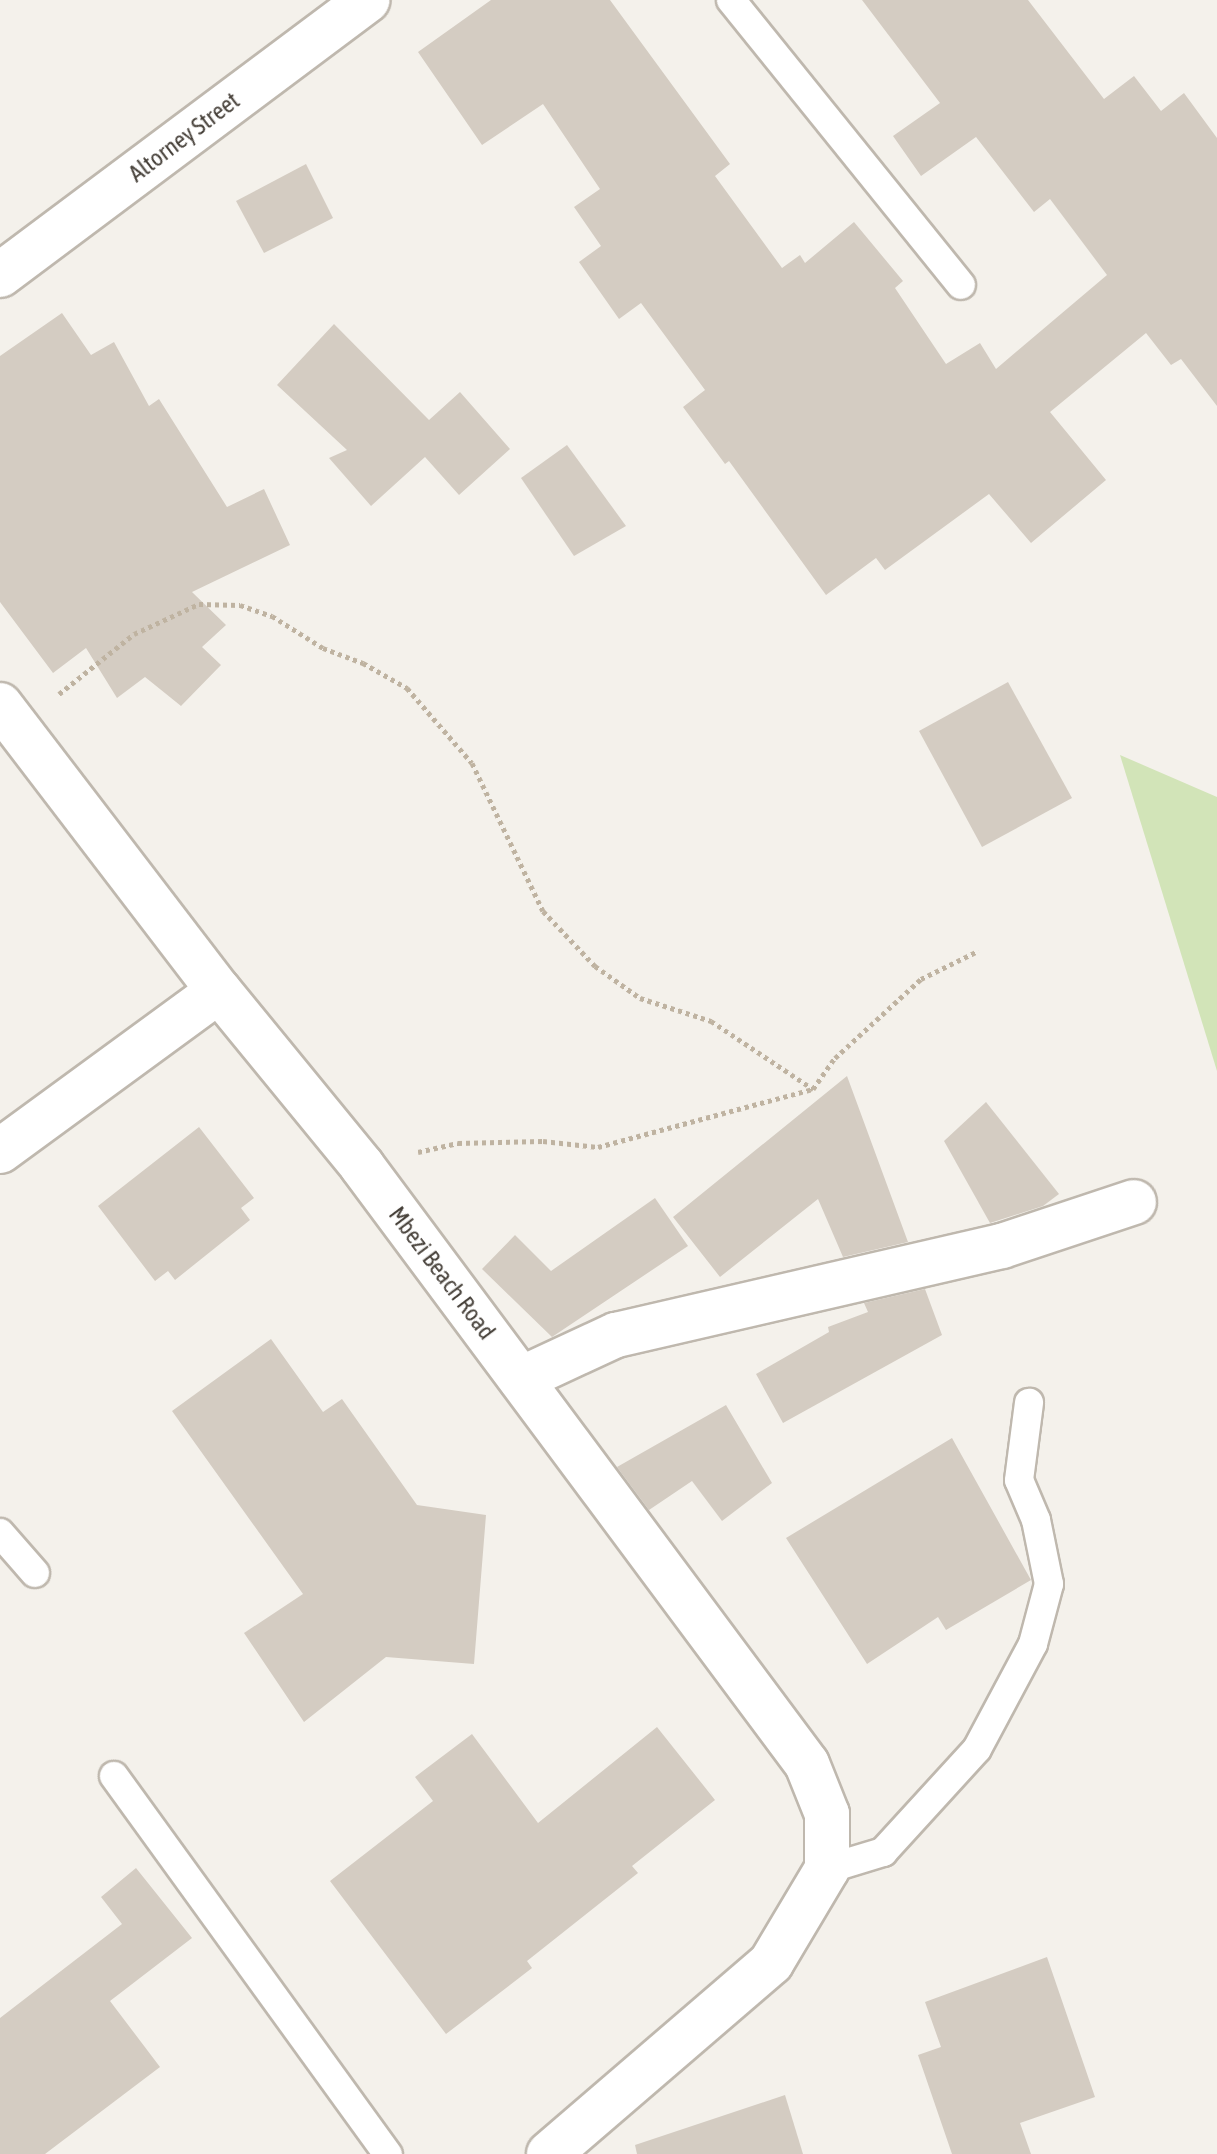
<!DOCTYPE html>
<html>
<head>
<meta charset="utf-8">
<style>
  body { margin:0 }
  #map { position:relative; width:1217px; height:2154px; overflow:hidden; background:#f4f1eb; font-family:"Asap Condensed",sans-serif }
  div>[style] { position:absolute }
  .green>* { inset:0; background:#d2e4b8 }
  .building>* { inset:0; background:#d4ccc2 }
  .path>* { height:5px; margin-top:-2.5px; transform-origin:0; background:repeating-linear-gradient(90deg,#bfb3a1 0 4px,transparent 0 8px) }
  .roads { filter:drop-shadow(2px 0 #bfb8ae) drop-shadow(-2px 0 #bfb8ae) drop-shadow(0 2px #bfb8ae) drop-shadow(0 -2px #bfb8ae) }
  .lane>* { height:28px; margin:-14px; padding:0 14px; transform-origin:14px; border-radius:14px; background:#fff }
  .street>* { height:44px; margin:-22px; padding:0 22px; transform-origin:22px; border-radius:22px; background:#fff }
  span { translate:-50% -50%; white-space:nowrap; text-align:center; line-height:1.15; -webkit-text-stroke:7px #fff; paint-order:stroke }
  .street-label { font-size:24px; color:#47413a }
</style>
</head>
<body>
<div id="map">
  <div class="green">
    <i style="clip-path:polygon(1120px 755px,1217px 797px,1217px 1071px)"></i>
  </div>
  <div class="building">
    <i style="clip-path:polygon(491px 0,610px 0,730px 164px,715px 176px,782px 268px,800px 255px,805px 263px,854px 222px,903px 281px,895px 288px,946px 364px,980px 343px,996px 369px,1107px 275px,1050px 199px,1034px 212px,976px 137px,921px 176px,893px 136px,940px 103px,862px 0,1028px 0,1104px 99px,1134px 76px,1161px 111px,1184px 93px,1217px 138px,1217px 406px,1181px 359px,1171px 365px,1146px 333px,1050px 412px,1106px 480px,1031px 543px,989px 494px,885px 570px,876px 558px,826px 595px,729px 461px,725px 464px,683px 407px,705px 390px,641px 303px,619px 319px,579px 262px,601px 246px,574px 207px,600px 189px,543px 104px,482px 145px,418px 52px)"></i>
    <i style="clip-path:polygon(306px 164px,333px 218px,264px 253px,236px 201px)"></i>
    <i style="clip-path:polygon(62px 313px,91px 355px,114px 342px,149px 406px,159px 399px,227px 507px,264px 489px,290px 545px,192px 592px,226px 625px,202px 647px,221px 665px,181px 706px,145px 677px,117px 698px,86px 648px,53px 673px,0 602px,0 356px)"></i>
    <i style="clip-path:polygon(334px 324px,429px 420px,460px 392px,510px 449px,459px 495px,425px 457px,371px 506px,329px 458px,347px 450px,277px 385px)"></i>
    <i style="clip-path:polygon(567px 445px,626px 526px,574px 556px,521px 478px)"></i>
    <i style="clip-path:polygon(1008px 682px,1072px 798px,982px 847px,919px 731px)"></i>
    <i style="clip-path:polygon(847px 1076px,908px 1242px,843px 1257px,818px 1199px,720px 1277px,673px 1217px)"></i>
    <i style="clip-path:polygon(986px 1102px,1059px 1194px,1043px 1206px,990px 1223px,944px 1141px)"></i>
    <i style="clip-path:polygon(199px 1127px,254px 1198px,241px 1208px,250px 1220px,175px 1280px,168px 1271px,155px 1281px,98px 1206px)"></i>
    <i style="clip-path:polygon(655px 1198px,688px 1246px,552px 1337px,482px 1269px,515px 1235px,551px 1271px)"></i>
    <i style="clip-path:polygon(925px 1289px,942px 1335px,783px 1423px,756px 1374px,829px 1332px,828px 1327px,868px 1312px,864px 1303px)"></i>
    <i style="clip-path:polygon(271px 1339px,323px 1412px,342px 1399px,417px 1505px,486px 1515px,474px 1664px,386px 1657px,304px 1722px,244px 1633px,303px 1594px,172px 1411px)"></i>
    <i style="clip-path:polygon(726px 1405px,772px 1483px,722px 1521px,692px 1481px,649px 1510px,617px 1467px)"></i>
    <i style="clip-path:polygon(952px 1438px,1031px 1580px,946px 1630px,938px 1617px,867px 1664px,786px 1538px)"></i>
    <i style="clip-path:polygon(657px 1727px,715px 1800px,632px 1866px,638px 1873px,527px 1961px,532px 1968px,446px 2034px,330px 1881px,433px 1801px,415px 1777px,472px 1734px,538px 1823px)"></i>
    <i style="clip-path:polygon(136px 1868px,192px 1938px,110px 2001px,160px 2067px,45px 2154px,0 2154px,0 2018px,122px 1924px,101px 1897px)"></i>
    <i style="clip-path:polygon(1047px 1957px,1095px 2097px,1020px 2123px,1031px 2154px,952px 2154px,918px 2055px,941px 2047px,925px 2002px)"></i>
    <i style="clip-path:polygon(785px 2095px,803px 2154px,637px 2154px,635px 2145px)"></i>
  </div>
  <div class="path">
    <i style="left:59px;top:694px;width:96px;rotate:-38.7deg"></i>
    <i style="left:134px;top:634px;width:72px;rotate:-24.8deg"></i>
    <i style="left:199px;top:604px;width:41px;rotate:1.4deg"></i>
    <i style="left:240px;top:605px;width:34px;rotate:19deg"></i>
    <i style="left:272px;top:616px;width:60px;rotate:32.1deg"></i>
    <i style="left:323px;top:648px;width:43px;rotate:20.6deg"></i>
    <i style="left:363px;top:663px;width:51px;rotate:29.6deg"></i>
    <i style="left:407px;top:688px;width:99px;rotate:49.1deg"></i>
    <i style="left:472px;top:763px;width:164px;rotate:64.4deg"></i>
    <i style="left:543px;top:911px;width:76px;rotate:46.6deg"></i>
    <i style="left:595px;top:966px;width:55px;rotate:35.4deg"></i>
    <i style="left:640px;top:998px;width:75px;rotate:17.9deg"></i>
    <i style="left:711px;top:1021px;width:123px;rotate:33.7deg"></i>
    <i style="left:418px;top:1152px;width:41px;rotate:-12.7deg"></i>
    <i style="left:458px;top:1143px;width:85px;rotate:-1.3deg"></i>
    <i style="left:543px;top:1141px;width:55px;rotate:6.2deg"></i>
    <i style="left:598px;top:1147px;width:223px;rotate:-15.1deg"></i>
    <i style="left:813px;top:1089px;width:38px;rotate:-55deg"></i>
    <i style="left:835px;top:1058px;width:117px;rotate:-42.6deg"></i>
    <i style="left:921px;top:979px;width:64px;rotate:-26.2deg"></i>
  </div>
  <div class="roads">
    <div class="lane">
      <i style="left:731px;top:0;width:366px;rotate:51.1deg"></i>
      <i style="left:0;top:1533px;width:53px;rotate:48.8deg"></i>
      <i style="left:114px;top:1776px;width:467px;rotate:54.1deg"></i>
      <i style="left:827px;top:1869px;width:59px;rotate:-16.9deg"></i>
      <i style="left:883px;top:1852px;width:139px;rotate:-47.6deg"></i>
      <i style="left:977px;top:1749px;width:119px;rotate:-61.9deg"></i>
      <i style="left:1033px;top:1644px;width:62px;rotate:-75.1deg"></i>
      <i style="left:1049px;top:1584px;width:65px;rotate:-101.5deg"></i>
      <i style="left:1036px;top:1520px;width:43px;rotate:-113deg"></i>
      <i style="left:1019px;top:1480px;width:78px;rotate:-82.6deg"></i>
    </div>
    <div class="street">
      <i style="left:0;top:275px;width:459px;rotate:-36.8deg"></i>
      <i style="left:0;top:705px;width:360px;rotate:52.6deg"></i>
      <i style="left:219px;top:991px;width:226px;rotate:50.7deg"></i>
      <i style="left:362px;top:1166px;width:745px;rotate:53.35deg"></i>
      <i style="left:807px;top:1764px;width:54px;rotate:68.2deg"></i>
      <i style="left:827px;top:1814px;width:55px;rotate:90deg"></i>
      <i style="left:827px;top:1869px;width:109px;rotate:120.8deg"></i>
      <i style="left:771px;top:1963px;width:293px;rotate:139.3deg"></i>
      <i style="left:0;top:1151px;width:271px;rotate:-36.2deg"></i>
      <i style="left:521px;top:1379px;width:105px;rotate:-24.9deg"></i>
      <i style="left:616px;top:1335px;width:396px;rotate:-13deg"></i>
      <i style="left:1002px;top:1246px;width:139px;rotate:-18.4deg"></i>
    </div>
  </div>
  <div class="street-label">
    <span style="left:184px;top:137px;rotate:-37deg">Altorney Street</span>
    <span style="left:442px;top:1273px;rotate:53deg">Mbezi Beach Road</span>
  </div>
</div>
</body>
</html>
